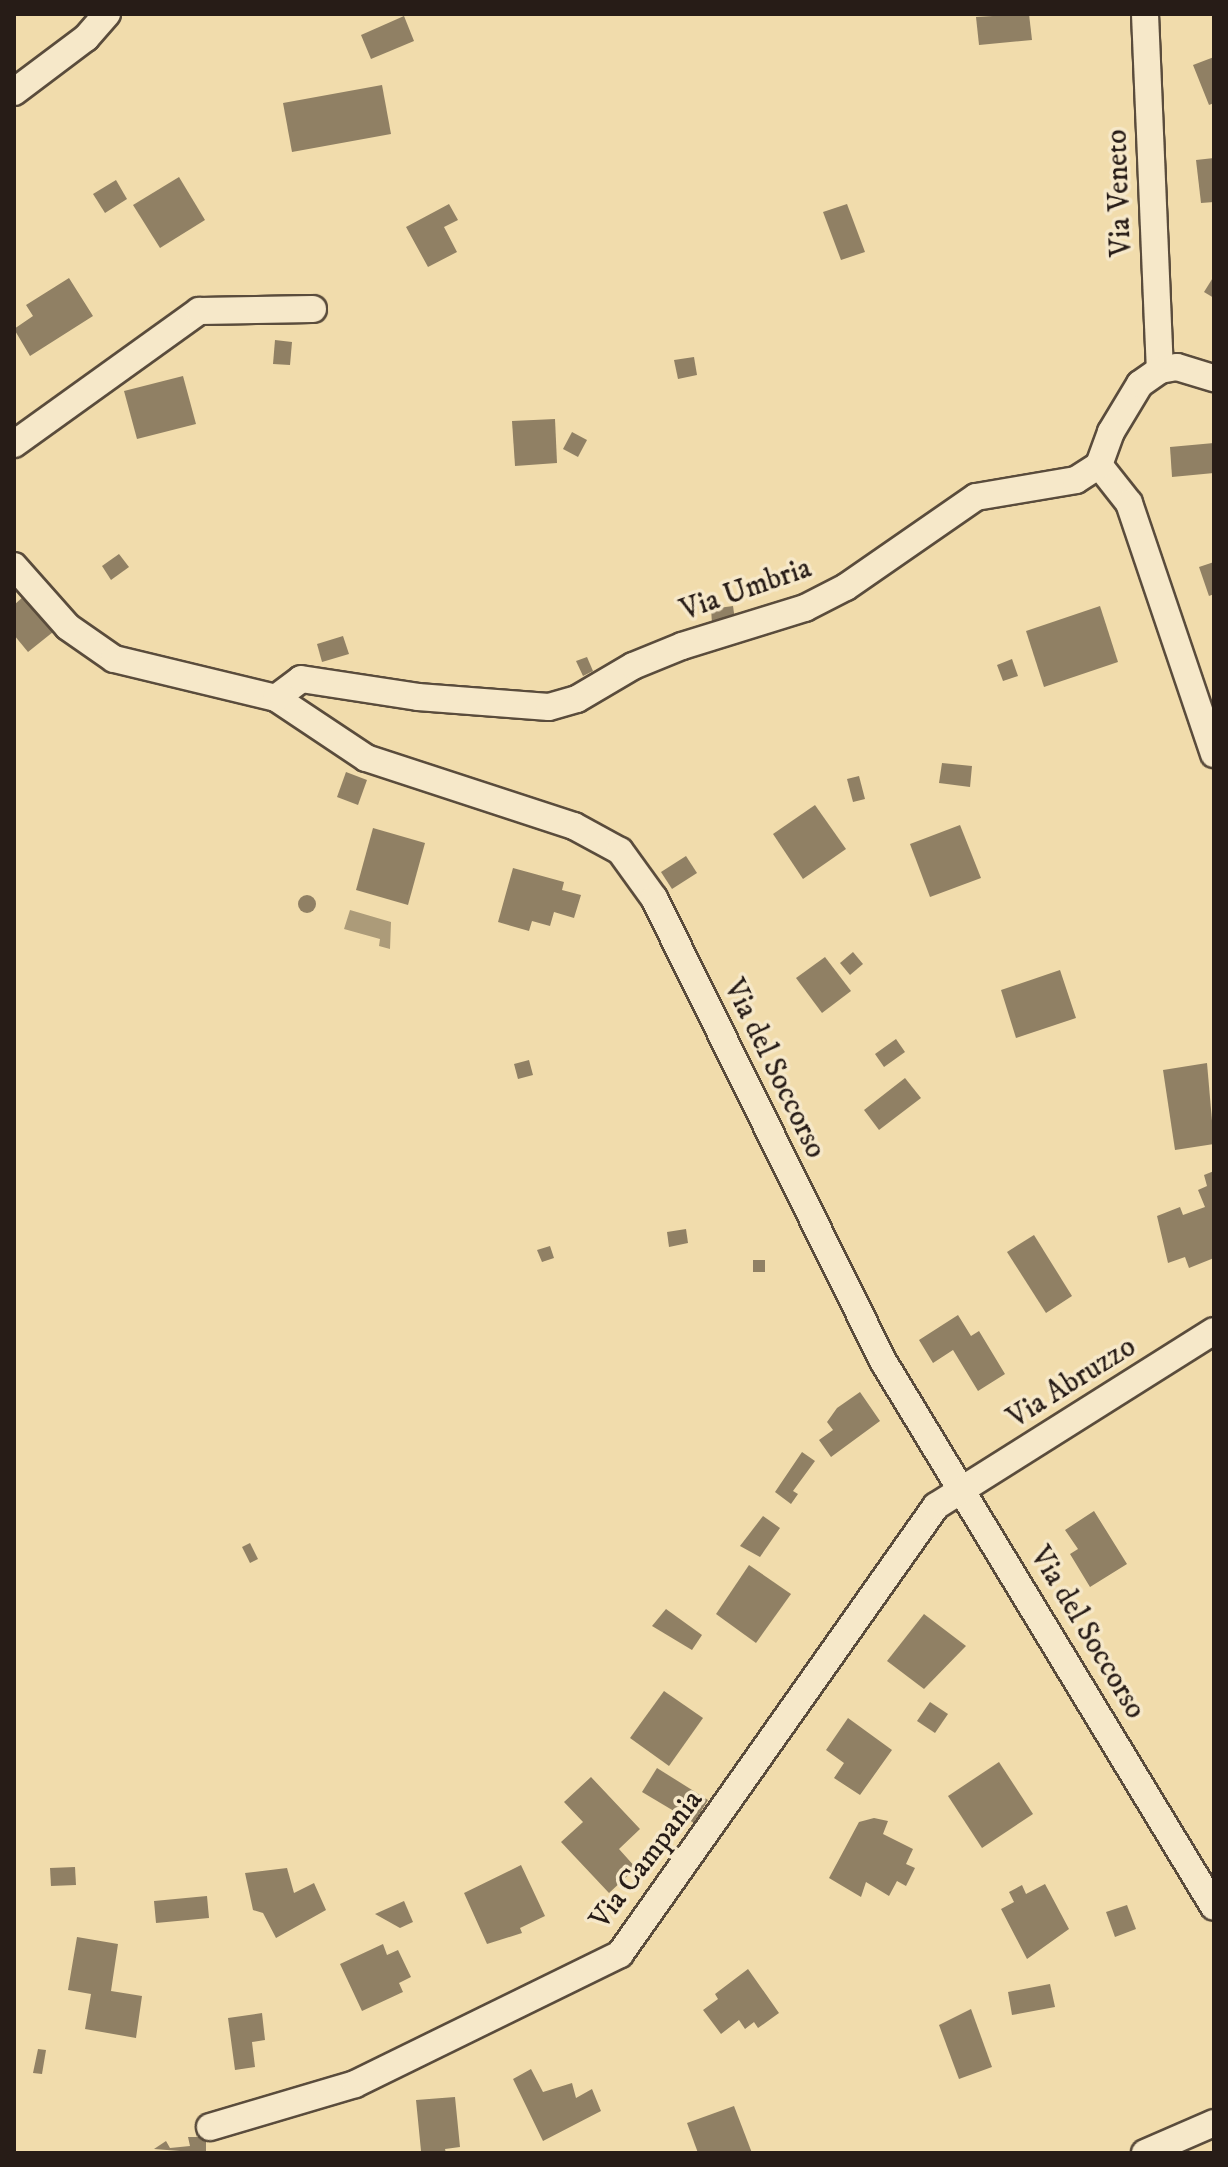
<!DOCTYPE html>
<html>
<head>
<meta charset="utf-8">
<style>
  body { margin:0 }
  #map { position:relative; width:1228px; height:2167px; overflow:hidden; background:#f1dcac; font-family:"IM FELL DW Pica",serif }
  div>[style] { position:absolute }
  .water>* { inset:0; background:#ac9b79 }
  .building>* { inset:0; background:#908064 }
  .round { border-radius:50% }
  .roads { filter:drop-shadow(2px 0 #5a4c3c) drop-shadow(-2px 0 #5a4c3c) drop-shadow(0 2px #5a4c3c) drop-shadow(0 -2px #5a4c3c) }
  .minor>* { height:26px; margin:-13px; padding:0 13px; transform-origin:13px; border-radius:13px; background:#f6e8c9 }
  span { translate:-50% -50%; white-space:nowrap; text-align:center; line-height:1.15; -webkit-text-stroke:7px #f6e8c9; paint-order:stroke }
  .street-label { font-size:30px; color:#271c17 }
  .frame { position:absolute; inset:0; border:16px solid #271c17; pointer-events:none }
</style>
</head>
<body>
<div id="map">
  <div class="water">
    <i style="clip-path:polygon(350px 910px,391px 922px,390px 949px,379px 946px,380px 939px,344px 929px)"></i>
  </div>
  <div class="building">
    <i style="clip-path:polygon(1029px 14px,1032px 40px,979px 45px,976px 17px)"></i>
    <i style="clip-path:polygon(404px 16px,414px 41px,371px 59px,361px 35px)"></i>
    <i style="clip-path:polygon(1214px 57px,1214px 103px,1209px 105px,1193px 65px)"></i>
    <i style="clip-path:polygon(382px 85px,391px 134px,292px 152px,283px 103px)"></i>
    <i style="clip-path:polygon(1214px 158px,1214px 202px,1201px 203px,1196px 160px)"></i>
    <i style="clip-path:polygon(179px 177px,205px 220px,160px 248px,133px 205px)"></i>
    <i style="clip-path:polygon(116px 180px,127px 199px,105px 213px,93px 194px)"></i>
    <i style="clip-path:polygon(449px 204px,458px 220px,444px 227px,457px 252px,428px 267px,406px 227px)"></i>
    <i style="clip-path:polygon(847px 204px,865px 252px,841px 260px,823px 212px)"></i>
    <i style="clip-path:polygon(1214px 276px,1214px 298px,1204px 292px)"></i>
    <i style="clip-path:polygon(69px 278px,93px 316px,30px 356px,14px 329px,33px 316px,26px 305px)"></i>
    <i style="clip-path:polygon(275px 340px,292px 342px,290px 365px,273px 364px)"></i>
    <i style="clip-path:polygon(694px 357px,697px 375px,678px 379px,674px 360px)"></i>
    <i style="clip-path:polygon(183px 376px,196px 424px,137px 439px,124px 391px)"></i>
    <i style="clip-path:polygon(555px 419px,557px 463px,515px 466px,512px 421px)"></i>
    <i style="clip-path:polygon(572px 432px,587px 440px,578px 457px,563px 449px)"></i>
    <i style="clip-path:polygon(1214px 443px,1214px 473px,1172px 477px,1170px 447px)"></i>
    <i style="clip-path:polygon(119px 554px,129px 567px,111px 580px,102px 566px)"></i>
    <i style="clip-path:polygon(1214px 562px,1214px 594px,1209px 596px,1199px 567px)"></i>
    <i style="clip-path:polygon(24px 596px,53px 632px,28px 652px,14px 635px,14px 605px)"></i>
    <i style="clip-path:polygon(733px 606px,735px 620px,712px 623px,711px 609px)"></i>
    <i style="clip-path:polygon(1100px 606px,1118px 662px,1044px 687px,1026px 631px)"></i>
    <i style="clip-path:polygon(343px 636px,349px 654px,322px 662px,317px 644px)"></i>
    <i style="clip-path:polygon(587px 657px,593px 671px,583px 676px,576px 661px)"></i>
    <i style="clip-path:polygon(1012px 659px,1018px 676px,1003px 681px,997px 665px)"></i>
    <i style="clip-path:polygon(942px 763px,972px 766px,970px 787px,939px 783px)"></i>
    <i style="clip-path:polygon(346px 772px,367px 780px,358px 805px,337px 797px)"></i>
    <i style="clip-path:polygon(859px 776px,865px 799px,853px 802px,847px 779px)"></i>
    <i style="clip-path:polygon(815px 805px,846px 849px,803px 879px,773px 834px)"></i>
    <i style="clip-path:polygon(960px 825px,981px 878px,930px 897px,910px 844px)"></i>
    <i style="clip-path:polygon(373px 828px,425px 843px,408px 905px,356px 890px)"></i>
    <i style="clip-path:polygon(686px 856px,697px 873px,672px 889px,661px 872px)"></i>
    <i style="clip-path:polygon(513px 868px,564px 882px,562px 890px,581px 895px,574px 918px,554px 912px,550px 926px,532px 921px,529px 931px,498px 922px)"></i>
    <i class="round" style="left:298px;top:895px;width:18px;height:18px"></i>
    <i style="clip-path:polygon(853px 952px,863px 964px,850px 975px,840px 963px)"></i>
    <i style="clip-path:polygon(825px 957px,851px 991px,822px 1013px,796px 978px)"></i>
    <i style="clip-path:polygon(1060px 970px,1076px 1018px,1016px 1038px,1001px 990px)"></i>
    <i style="clip-path:polygon(896px 1039px,905px 1052px,884px 1067px,875px 1054px)"></i>
    <i style="clip-path:polygon(529px 1060px,533px 1075px,518px 1079px,514px 1064px)"></i>
    <i style="clip-path:polygon(1207px 1063px,1214px 1144px,1175px 1150px,1163px 1070px)"></i>
    <i style="clip-path:polygon(905px 1078px,921px 1098px,879px 1130px,864px 1110px)"></i>
    <i style="clip-path:polygon(1214px 1171px,1214px 1258px,1189px 1268px,1185px 1257px,1168px 1263px,1157px 1216px,1180px 1207px,1183px 1215px,1205px 1207px,1198px 1190px,1207px 1186px,1204px 1175px)"></i>
    <i style="clip-path:polygon(686px 1229px,688px 1243px,669px 1247px,667px 1232px)"></i>
    <i style="clip-path:polygon(1034px 1235px,1072px 1296px,1046px 1313px,1007px 1252px)"></i>
    <i style="clip-path:polygon(550px 1246px,554px 1258px,542px 1262px,537px 1250px)"></i>
    <i style="clip-path:polygon(753px 1260px,765px 1260px,765px 1272px,753px 1272px)"></i>
    <i style="clip-path:polygon(958px 1315px,971px 1336px,979px 1331px,1005px 1374px,978px 1391px,953px 1350px,933px 1363px,919px 1340px)"></i>
    <i style="clip-path:polygon(860px 1392px,880px 1421px,831px 1457px,819px 1440px,833px 1430px,827px 1422px,837px 1408px)"></i>
    <i style="clip-path:polygon(802px 1452px,815px 1461px,793px 1491px,798px 1494px,791px 1504px,775px 1492px)"></i>
    <i style="clip-path:polygon(1094px 1511px,1127px 1564px,1090px 1587px,1070px 1554px,1078px 1549px,1065px 1530px)"></i>
    <i style="clip-path:polygon(763px 1516px,780px 1528px,760px 1557px,740px 1546px)"></i>
    <i style="clip-path:polygon(250px 1543px,258px 1559px,250px 1563px,242px 1547px)"></i>
    <i style="clip-path:polygon(749px 1565px,791px 1594px,756px 1643px,716px 1614px)"></i>
    <i style="clip-path:polygon(666px 1609px,702px 1635px,692px 1650px,652px 1626px)"></i>
    <i style="clip-path:polygon(924px 1614px,966px 1646px,924px 1689px,887px 1661px)"></i>
    <i style="clip-path:polygon(664px 1691px,703px 1718px,669px 1766px,630px 1738px)"></i>
    <i style="clip-path:polygon(930px 1702px,948px 1714px,935px 1733px,917px 1721px)"></i>
    <i style="clip-path:polygon(848px 1718px,892px 1750px,860px 1795px,834px 1778px,844px 1763px,826px 1750px)"></i>
    <i style="clip-path:polygon(999px 1762px,1033px 1814px,982px 1848px,948px 1796px)"></i>
    <i style="clip-path:polygon(657px 1768px,708px 1800px,694px 1823px,642px 1792px)"></i>
    <i style="clip-path:polygon(591px 1777px,640px 1829px,619px 1849px,636px 1868px,609px 1893px,561px 1842px,583px 1822px,564px 1802px)"></i>
    <i style="clip-path:polygon(874px 1818px,888px 1821px,883px 1834px,913px 1849px,906px 1864px,915px 1868px,906px 1886px,897px 1881px,889px 1896px,866px 1882px,861px 1897px,829px 1878px,859px 1822px)"></i>
    <i style="clip-path:polygon(521px 1865px,545px 1916px,520px 1928px,522px 1933px,487px 1944px,464px 1893px)"></i>
    <i style="clip-path:polygon(75px 1867px,76px 1885px,51px 1886px,50px 1868px)"></i>
    <i style="clip-path:polygon(287px 1868px,294px 1893px,314px 1883px,326px 1910px,276px 1938px,263px 1913px,253px 1910px,245px 1873px)"></i>
    <i style="clip-path:polygon(1045px 1884px,1069px 1929px,1027px 1959px,1001px 1909px,1014px 1902px,1009px 1892px,1022px 1885px,1026px 1894px)"></i>
    <i style="clip-path:polygon(207px 1896px,209px 1918px,156px 1923px,154px 1901px)"></i>
    <i style="clip-path:polygon(404px 1901px,413px 1922px,400px 1928px,375px 1914px)"></i>
    <i style="clip-path:polygon(1127px 1905px,1136px 1929px,1115px 1937px,1106px 1912px)"></i>
    <i style="clip-path:polygon(77px 1937px,118px 1944px,111px 1991px,142px 1996px,136px 2038px,85px 2029px,91px 1994px,68px 1990px)"></i>
    <i style="clip-path:polygon(383px 1944px,387px 1955px,398px 1950px,411px 1977px,399px 1983px,403px 1992px,362px 2011px,340px 1964px)"></i>
    <i style="clip-path:polygon(748px 1969px,779px 2013px,758px 2028px,754px 2022px,745px 2029px,739px 2020px,721px 2034px,703px 2010px,718px 1999px,715px 1994px)"></i>
    <i style="clip-path:polygon(1050px 1984px,1055px 2007px,1012px 2015px,1008px 1992px)"></i>
    <i style="clip-path:polygon(971px 2009px,992px 2067px,959px 2079px,939px 2025px)"></i>
    <i style="clip-path:polygon(262px 2013px,265px 2040px,252px 2042px,255px 2067px,235px 2070px,228px 2018px)"></i>
    <i style="clip-path:polygon(38px 2049px,46px 2050px,42px 2074px,33px 2073px)"></i>
    <i style="clip-path:polygon(531px 2069px,543px 2092px,572px 2083px,576px 2098px,592px 2089px,601px 2111px,543px 2141px,513px 2079px)"></i>
    <i style="clip-path:polygon(455px 2097px,460px 2147px,445px 2149px,446px 2153px,421px 2151px,416px 2100px)"></i>
    <i style="clip-path:polygon(734px 2106px,752px 2153px,698px 2153px,687px 2123px)"></i>
    <i style="clip-path:polygon(188px 2137px,206px 2137px,206px 2153px,154px 2149px,166px 2141px,170px 2148px,190px 2146px)"></i>
  </div>
  <div class="roads">
    <div class="minor">
      <i style="left:1145px;top:14px;width:356px;rotate:87.6deg"></i>
      <i style="left:14px;top:92px;width:90px;rotate:-36.9deg"></i>
      <i style="left:86px;top:38px;width:32px;rotate:-49deg"></i>
      <i style="left:14px;top:444px;width:228px;rotate:-35.7deg"></i>
      <i style="left:199px;top:311px;width:114px;rotate:-1deg"></i>
      <i style="left:1099px;top:465px;width:48px;rotate:51.7deg"></i>
      <i style="left:1129px;top:503px;width:265px;rotate:71.3deg"></i>
      <i style="left:14px;top:566px;width:81px;rotate:48.5deg"></i>
      <i style="left:68px;top:627px;width:56px;rotate:34.8deg"></i>
      <i style="left:114px;top:659px;width:167px;rotate:13.5deg"></i>
      <i style="left:276px;top:698px;width:108px;rotate:33.7deg"></i>
      <i style="left:366px;top:758px;width:219px;rotate:18.1deg"></i>
      <i style="left:574px;top:826px;width:52px;rotate:28.5deg"></i>
      <i style="left:620px;top:851px;width:58px;rotate:54.1deg"></i>
      <i style="left:654px;top:898px;width:517px;rotate:63.68deg"></i>
      <i style="left:883px;top:1361px;width:638px;rotate:58.77deg"></i>
      <i style="left:276px;top:698px;width:31px;rotate:-37deg"></i>
      <i style="left:301px;top:679px;width:118px;rotate:8.7deg"></i>
      <i style="left:418px;top:697px;width:131px;rotate:4.4deg"></i>
      <i style="left:549px;top:707px;width:29px;rotate:-16deg"></i>
      <i style="left:577px;top:699px;width:65px;rotate:-30.5deg"></i>
      <i style="left:633px;top:666px;width:53px;rotate:-22.2deg"></i>
      <i style="left:682px;top:646px;width:129px;rotate:-17.2deg"></i>
      <i style="left:805px;top:608px;width:46px;rotate:-27.1deg"></i>
      <i style="left:846px;top:587px;width:158px;rotate:-34.7deg"></i>
      <i style="left:976px;top:497px;width:101px;rotate:-9.6deg"></i>
      <i style="left:1076px;top:480px;width:27px;rotate:-33deg"></i>
      <i style="left:1099px;top:465px;width:35px;rotate:-70deg"></i>
      <i style="left:1111px;top:432px;width:56px;rotate:-58.9deg"></i>
      <i style="left:1140px;top:384px;width:24px;rotate:-35deg"></i>
      <i style="left:1160px;top:370px;width:17px;rotate:-10deg"></i>
      <i style="left:1177px;top:367px;width:39px;rotate:17deg"></i>
      <i style="left:210px;top:2127px;width:151px;rotate:-16.5deg"></i>
      <i style="left:355px;top:2084px;width:295px;rotate:-26.1deg"></i>
      <i style="left:620px;top:1954px;width:548px;rotate:-54.8deg"></i>
      <i style="left:936px;top:1506px;width:328px;rotate:-32.2deg"></i>
      <i style="left:1145px;top:2153px;width:75px;rotate:-23.5deg"></i>
    </div>
  </div>
  <div class="street-label">
    <span style="left:1120px;top:193px;rotate:-92deg">Via Veneto</span>
    <span style="left:746px;top:590px;rotate:-19deg">Via Umbria</span>
    <span style="left:774px;top:1069px;rotate:64deg">Via del Soccorso</span>
    <span style="left:1072px;top:1383px;rotate:-32deg">Via Abruzzo</span>
    <span style="left:1087px;top:1633px;rotate:59deg">Via del Soccorso</span>
    <span style="left:647px;top:1860px;rotate:-53deg">Via Campania</span>
  </div>
  <div class="frame"></div>
</div>
</body>
</html>
